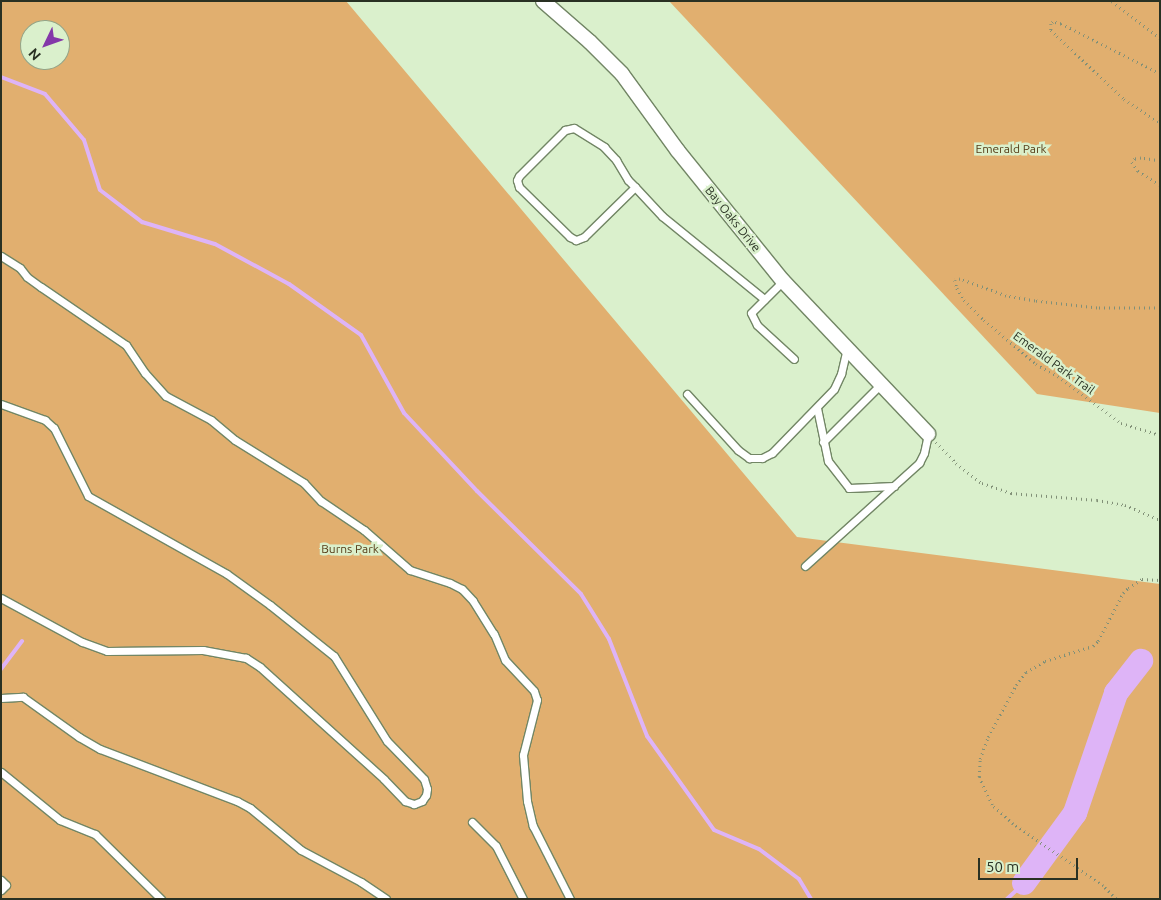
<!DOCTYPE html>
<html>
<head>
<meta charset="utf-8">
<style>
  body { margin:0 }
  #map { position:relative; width:1161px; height:900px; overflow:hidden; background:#daf0cc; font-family:Ubuntu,sans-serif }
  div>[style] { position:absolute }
  .green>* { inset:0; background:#e1af6f }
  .stream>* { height:4px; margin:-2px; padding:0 2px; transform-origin:2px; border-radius:2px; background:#deb4f7 }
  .river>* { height:24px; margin:-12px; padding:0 12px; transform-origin:12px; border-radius:12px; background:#deb4f7 }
  .path>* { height:2.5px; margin-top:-1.25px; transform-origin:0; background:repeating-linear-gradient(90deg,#819077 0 1px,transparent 0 5px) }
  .roads { filter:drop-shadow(1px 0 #728665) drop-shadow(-1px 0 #728665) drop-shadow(0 1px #728665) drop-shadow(0 -1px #728665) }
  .lane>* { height:7px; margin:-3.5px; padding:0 3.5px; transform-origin:3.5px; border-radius:3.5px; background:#fff }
  .street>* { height:14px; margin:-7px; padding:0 7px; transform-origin:7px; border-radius:7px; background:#fff }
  span { translate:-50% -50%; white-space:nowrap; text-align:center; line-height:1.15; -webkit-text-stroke:5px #daf0cc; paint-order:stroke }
  .park-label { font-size:12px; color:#553b17 }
  .street-label { font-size:12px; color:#293123 }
  .frame { position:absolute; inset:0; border:2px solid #293123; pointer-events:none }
  .north { position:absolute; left:20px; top:20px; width:50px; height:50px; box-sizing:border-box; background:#daf0cc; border:1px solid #93a488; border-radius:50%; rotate:228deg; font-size:14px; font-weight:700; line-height:20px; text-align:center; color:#293123 }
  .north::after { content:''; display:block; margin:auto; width:18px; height:22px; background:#8437a9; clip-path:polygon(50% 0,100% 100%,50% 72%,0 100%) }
  .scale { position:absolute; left:978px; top:858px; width:100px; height:22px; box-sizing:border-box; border:2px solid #293123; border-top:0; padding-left:6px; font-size:15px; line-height:18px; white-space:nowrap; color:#293123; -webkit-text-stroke:4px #daf0cc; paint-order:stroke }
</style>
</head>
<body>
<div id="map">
  <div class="green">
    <i style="clip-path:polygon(evenodd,1px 1px,346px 1px,797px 537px,1160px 584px,1160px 899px,1px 899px,1px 1px,30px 30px,60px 30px,60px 60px,30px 60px,30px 30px)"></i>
    <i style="clip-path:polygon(669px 1px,1160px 1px,1160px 413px,1037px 394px)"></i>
  </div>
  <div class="stream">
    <i style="left:1px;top:77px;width:47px;rotate:21.1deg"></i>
    <i style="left:45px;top:94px;width:60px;rotate:49.7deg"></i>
    <i style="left:84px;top:140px;width:52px;rotate:72.3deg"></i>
    <i style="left:100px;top:190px;width:53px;rotate:37.3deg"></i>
    <i style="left:142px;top:222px;width:76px;rotate:16.8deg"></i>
    <i style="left:215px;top:244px;width:84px;rotate:28.4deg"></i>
    <i style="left:289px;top:284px;width:88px;rotate:35.3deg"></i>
    <i style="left:361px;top:335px;width:89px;rotate:61.1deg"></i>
    <i style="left:404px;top:413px;width:107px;rotate:46.9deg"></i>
    <i style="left:477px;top:491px;width:146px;rotate:44.7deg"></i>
    <i style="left:581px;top:594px;width:53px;rotate:58.1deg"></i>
    <i style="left:609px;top:639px;width:104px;rotate:68.6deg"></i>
    <i style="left:647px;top:736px;width:115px;rotate:54.5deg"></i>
    <i style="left:714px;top:830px;width:49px;rotate:22.9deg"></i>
    <i style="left:759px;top:849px;width:50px;rotate:36.9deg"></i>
    <i style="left:799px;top:879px;width:23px;rotate:59deg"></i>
    <i style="left:1px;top:669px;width:35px;rotate:-53deg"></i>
    <i style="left:1007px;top:899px;width:23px;rotate:-43deg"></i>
  </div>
  <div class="river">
    <i style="left:1024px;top:883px;width:87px;rotate:-53.9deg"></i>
    <i style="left:1075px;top:813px;width:127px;rotate:-71.1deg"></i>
    <i style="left:1116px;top:693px;width:41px;rotate:-52deg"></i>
  </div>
  <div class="path">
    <i style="left:1112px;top:1px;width:61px;rotate:37.6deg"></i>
    <i style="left:1160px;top:74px;width:111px;rotate:-153.2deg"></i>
    <i style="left:1061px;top:24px;width:8px;rotate:-166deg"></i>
    <i style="left:1053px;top:22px;width:3px;rotate:135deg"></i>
    <i style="left:1051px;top:24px;width:6px;rotate:90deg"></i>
    <i style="left:1051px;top:30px;width:8px;rotate:45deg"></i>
    <i style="left:1057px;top:36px;width:92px;rotate:43.2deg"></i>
    <i style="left:1124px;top:99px;width:43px;rotate:33.7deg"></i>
    <i style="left:1160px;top:161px;width:19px;rotate:-171deg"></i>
    <i style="left:1141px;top:158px;width:6px;rotate:171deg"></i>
    <i style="left:1135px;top:159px;width:4px;rotate:135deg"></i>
    <i style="left:1132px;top:162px;width:11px;rotate:56deg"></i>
    <i style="left:1138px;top:171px;width:26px;rotate:32deg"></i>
    <i style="left:1160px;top:308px;width:63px;rotate:180deg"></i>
    <i style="left:1097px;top:308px;width:62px;rotate:-173.6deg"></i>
    <i style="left:1035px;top:301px;width:29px;rotate:-170deg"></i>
    <i style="left:1006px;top:296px;width:49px;rotate:-159.7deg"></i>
    <i style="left:960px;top:279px;width:5px;rotate:169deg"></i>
    <i style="left:955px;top:280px;width:8px;rotate:76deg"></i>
    <i style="left:957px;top:288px;width:14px;rotate:60deg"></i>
    <i style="left:964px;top:300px;width:28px;rotate:45deg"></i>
    <i style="left:984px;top:320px;width:68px;rotate:40.2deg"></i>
    <i style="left:1036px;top:364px;width:25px;rotate:29deg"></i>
    <i style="left:1058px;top:376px;width:79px;rotate:36.7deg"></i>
    <i style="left:1121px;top:423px;width:41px;rotate:17.1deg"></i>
    <i style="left:936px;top:442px;width:29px;rotate:46deg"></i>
    <i style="left:956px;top:463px;width:33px;rotate:38deg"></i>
    <i style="left:982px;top:483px;width:31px;rotate:19deg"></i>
    <i style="left:1011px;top:493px;width:86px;rotate:4.7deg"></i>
    <i style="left:1097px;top:500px;width:28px;rotate:10deg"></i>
    <i style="left:1125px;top:505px;width:38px;rotate:23deg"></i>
    <i style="left:1116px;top:899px;width:18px;rotate:-135deg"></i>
    <i style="left:1103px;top:886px;width:109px;rotate:-145.4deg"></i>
    <i style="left:1013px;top:824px;width:28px;rotate:-138deg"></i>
    <i style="left:992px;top:805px;width:31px;rotate:-115deg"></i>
    <i style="left:979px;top:777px;width:18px;rotate:-87deg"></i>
    <i style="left:980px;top:759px;width:23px;rotate:-70deg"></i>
    <i style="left:988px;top:737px;width:59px;rotate:-61.7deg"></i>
    <i style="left:1016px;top:685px;width:16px;rotate:-52deg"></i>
    <i style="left:1026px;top:672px;width:22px;rotate:-30deg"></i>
    <i style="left:1045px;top:661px;width:50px;rotate:-17.4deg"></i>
    <i style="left:1093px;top:646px;width:7px;rotate:-45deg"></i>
    <i style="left:1098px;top:641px;width:54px;rotate:-62.5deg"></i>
    <i style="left:1123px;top:593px;width:7px;rotate:-45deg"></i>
    <i style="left:1128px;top:588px;width:17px;rotate:-33deg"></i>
    <i style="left:1142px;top:579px;width:18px;rotate:3deg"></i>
  </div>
  <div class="roads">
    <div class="lane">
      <i style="left:635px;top:187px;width:71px;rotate:135.6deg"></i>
      <i style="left:584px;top:237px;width:9px;rotate:159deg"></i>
      <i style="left:576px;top:240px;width:7px;rotate:-153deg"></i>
      <i style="left:570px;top:237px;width:71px;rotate:-135.6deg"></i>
      <i style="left:519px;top:187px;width:7px;rotate:-106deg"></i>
      <i style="left:517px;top:180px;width:4px;rotate:-63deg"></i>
      <i style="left:519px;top:176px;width:65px;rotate:-45deg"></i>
      <i style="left:565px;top:130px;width:9px;rotate:-13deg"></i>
      <i style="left:574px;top:128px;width:36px;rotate:32deg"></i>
      <i style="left:604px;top:147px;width:18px;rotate:47deg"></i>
      <i style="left:616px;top:160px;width:23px;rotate:59deg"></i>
      <i style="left:628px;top:180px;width:10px;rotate:45deg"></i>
      <i style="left:635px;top:187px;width:40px;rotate:47deg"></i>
      <i style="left:662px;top:216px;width:132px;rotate:39.1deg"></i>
      <i style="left:1px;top:256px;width:22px;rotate:32deg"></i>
      <i style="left:20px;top:268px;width:11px;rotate:52deg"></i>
      <i style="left:27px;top:277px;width:17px;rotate:36deg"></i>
      <i style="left:41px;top:287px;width:103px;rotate:34.3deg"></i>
      <i style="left:126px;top:345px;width:34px;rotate:56deg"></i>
      <i style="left:145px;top:373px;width:31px;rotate:48deg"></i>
      <i style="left:166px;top:396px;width:51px;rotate:28.1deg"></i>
      <i style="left:211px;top:420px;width:31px;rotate:40deg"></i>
      <i style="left:235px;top:440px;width:81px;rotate:31.9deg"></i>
      <i style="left:304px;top:483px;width:25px;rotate:47deg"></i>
      <i style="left:321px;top:501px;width:52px;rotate:34deg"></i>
      <i style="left:364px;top:530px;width:61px;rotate:41deg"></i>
      <i style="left:410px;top:570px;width:42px;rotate:18deg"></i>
      <i style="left:450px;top:583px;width:13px;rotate:27deg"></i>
      <i style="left:462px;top:589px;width:16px;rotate:47deg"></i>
      <i style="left:473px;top:601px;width:39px;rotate:58deg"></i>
      <i style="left:494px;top:634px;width:28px;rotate:67deg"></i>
      <i style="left:505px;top:660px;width:42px;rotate:46.9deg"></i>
      <i style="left:534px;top:691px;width:9px;rotate:72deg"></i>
      <i style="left:537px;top:700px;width:57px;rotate:104.3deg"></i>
      <i style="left:523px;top:755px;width:46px;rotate:85deg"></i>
      <i style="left:527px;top:801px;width:26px;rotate:77deg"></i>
      <i style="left:533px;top:826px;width:82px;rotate:63.1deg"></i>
      <i style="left:783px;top:281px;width:45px;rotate:135deg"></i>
      <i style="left:751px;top:313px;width:13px;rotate:63deg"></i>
      <i style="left:757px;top:325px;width:50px;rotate:42.6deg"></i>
      <i style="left:687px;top:394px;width:76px;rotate:47.7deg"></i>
      <i style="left:738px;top:450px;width:14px;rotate:36deg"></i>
      <i style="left:749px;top:458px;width:13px"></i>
      <i style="left:762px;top:458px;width:11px;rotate:-27deg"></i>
      <i style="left:772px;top:453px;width:89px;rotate:-45.9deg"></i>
      <i style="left:834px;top:389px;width:17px;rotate:-65deg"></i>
      <i style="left:841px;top:374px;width:28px;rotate:-77deg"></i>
      <i style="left:1px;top:404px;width:47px;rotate:20deg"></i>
      <i style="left:45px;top:420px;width:12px;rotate:42deg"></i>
      <i style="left:54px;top:428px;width:76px;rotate:63.4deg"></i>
      <i style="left:88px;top:496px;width:159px;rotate:29.3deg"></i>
      <i style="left:227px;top:574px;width:53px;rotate:35.8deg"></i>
      <i style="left:270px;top:605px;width:82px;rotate:38.6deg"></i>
      <i style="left:334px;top:656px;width:100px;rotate:58.1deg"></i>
      <i style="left:387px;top:741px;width:53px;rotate:45.8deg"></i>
      <i style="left:424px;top:779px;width:10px;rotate:73deg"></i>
      <i style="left:427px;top:789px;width:6px;rotate:99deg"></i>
      <i style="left:426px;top:795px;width:7px;rotate:124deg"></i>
      <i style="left:422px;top:801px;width:9px;rotate:159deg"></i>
      <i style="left:414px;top:804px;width:9px;rotate:-162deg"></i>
      <i style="left:405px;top:801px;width:30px;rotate:-134deg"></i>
      <i style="left:384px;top:779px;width:167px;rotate:-137.9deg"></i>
      <i style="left:260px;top:667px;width:17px;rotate:-147deg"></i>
      <i style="left:246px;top:658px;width:44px;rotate:-169.5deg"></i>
      <i style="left:203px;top:650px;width:96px;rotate:179.4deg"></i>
      <i style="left:107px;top:651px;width:27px;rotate:-160deg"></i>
      <i style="left:82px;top:642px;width:92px;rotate:-151.5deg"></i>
      <i style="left:817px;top:408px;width:54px;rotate:78.3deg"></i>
      <i style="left:828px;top:461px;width:34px;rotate:52deg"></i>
      <i style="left:849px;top:488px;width:45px;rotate:-2.5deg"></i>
      <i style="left:823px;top:442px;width:82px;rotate:-45deg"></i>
      <i style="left:805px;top:566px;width:154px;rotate:-42.1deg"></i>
      <i style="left:919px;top:463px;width:11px;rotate:-63deg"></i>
      <i style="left:924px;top:453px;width:19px;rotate:-78deg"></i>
      <i style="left:1px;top:698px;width:22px;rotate:-3deg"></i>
      <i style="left:23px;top:697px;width:69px;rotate:35.5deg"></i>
      <i style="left:79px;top:737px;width:24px;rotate:30deg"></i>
      <i style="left:100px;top:749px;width:147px;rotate:20.8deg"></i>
      <i style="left:237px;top:801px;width:15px;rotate:28deg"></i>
      <i style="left:250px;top:808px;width:66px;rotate:39.5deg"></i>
      <i style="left:301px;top:850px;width:68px;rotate:28.1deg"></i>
      <i style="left:361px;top:882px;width:30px;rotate:34deg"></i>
      <i style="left:1px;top:772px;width:76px;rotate:39.1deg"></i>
      <i style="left:60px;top:820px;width:38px;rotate:22deg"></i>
      <i style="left:95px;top:834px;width:93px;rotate:44.6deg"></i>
      <i style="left:472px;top:822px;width:34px;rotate:45deg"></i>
      <i style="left:496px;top:846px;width:59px;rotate:63deg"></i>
      <i style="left:1px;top:880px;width:7px;rotate:45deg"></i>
      <i style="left:6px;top:885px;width:7px;rotate:135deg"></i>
    </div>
    <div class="street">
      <i style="left:543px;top:1px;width:62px;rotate:41.1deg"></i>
      <i style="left:590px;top:42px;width:45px;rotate:45deg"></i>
      <i style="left:622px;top:74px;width:95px;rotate:54deg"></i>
      <i style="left:678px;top:151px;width:167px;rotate:51.1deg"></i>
      <i style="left:783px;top:281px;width:211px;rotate:46.5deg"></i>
    </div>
  </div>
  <div class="park-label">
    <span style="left:1011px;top:149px">Emerald Park</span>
    <span style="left:350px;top:549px">Burns Park</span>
  </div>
  <div class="street-label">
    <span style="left:733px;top:219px;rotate:51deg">Bay Oaks Drive</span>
    <span style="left:1054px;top:363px;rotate:36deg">Emerald Park Trail</span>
  </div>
  <div class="frame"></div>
  <div class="north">N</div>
  <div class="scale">50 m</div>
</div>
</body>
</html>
